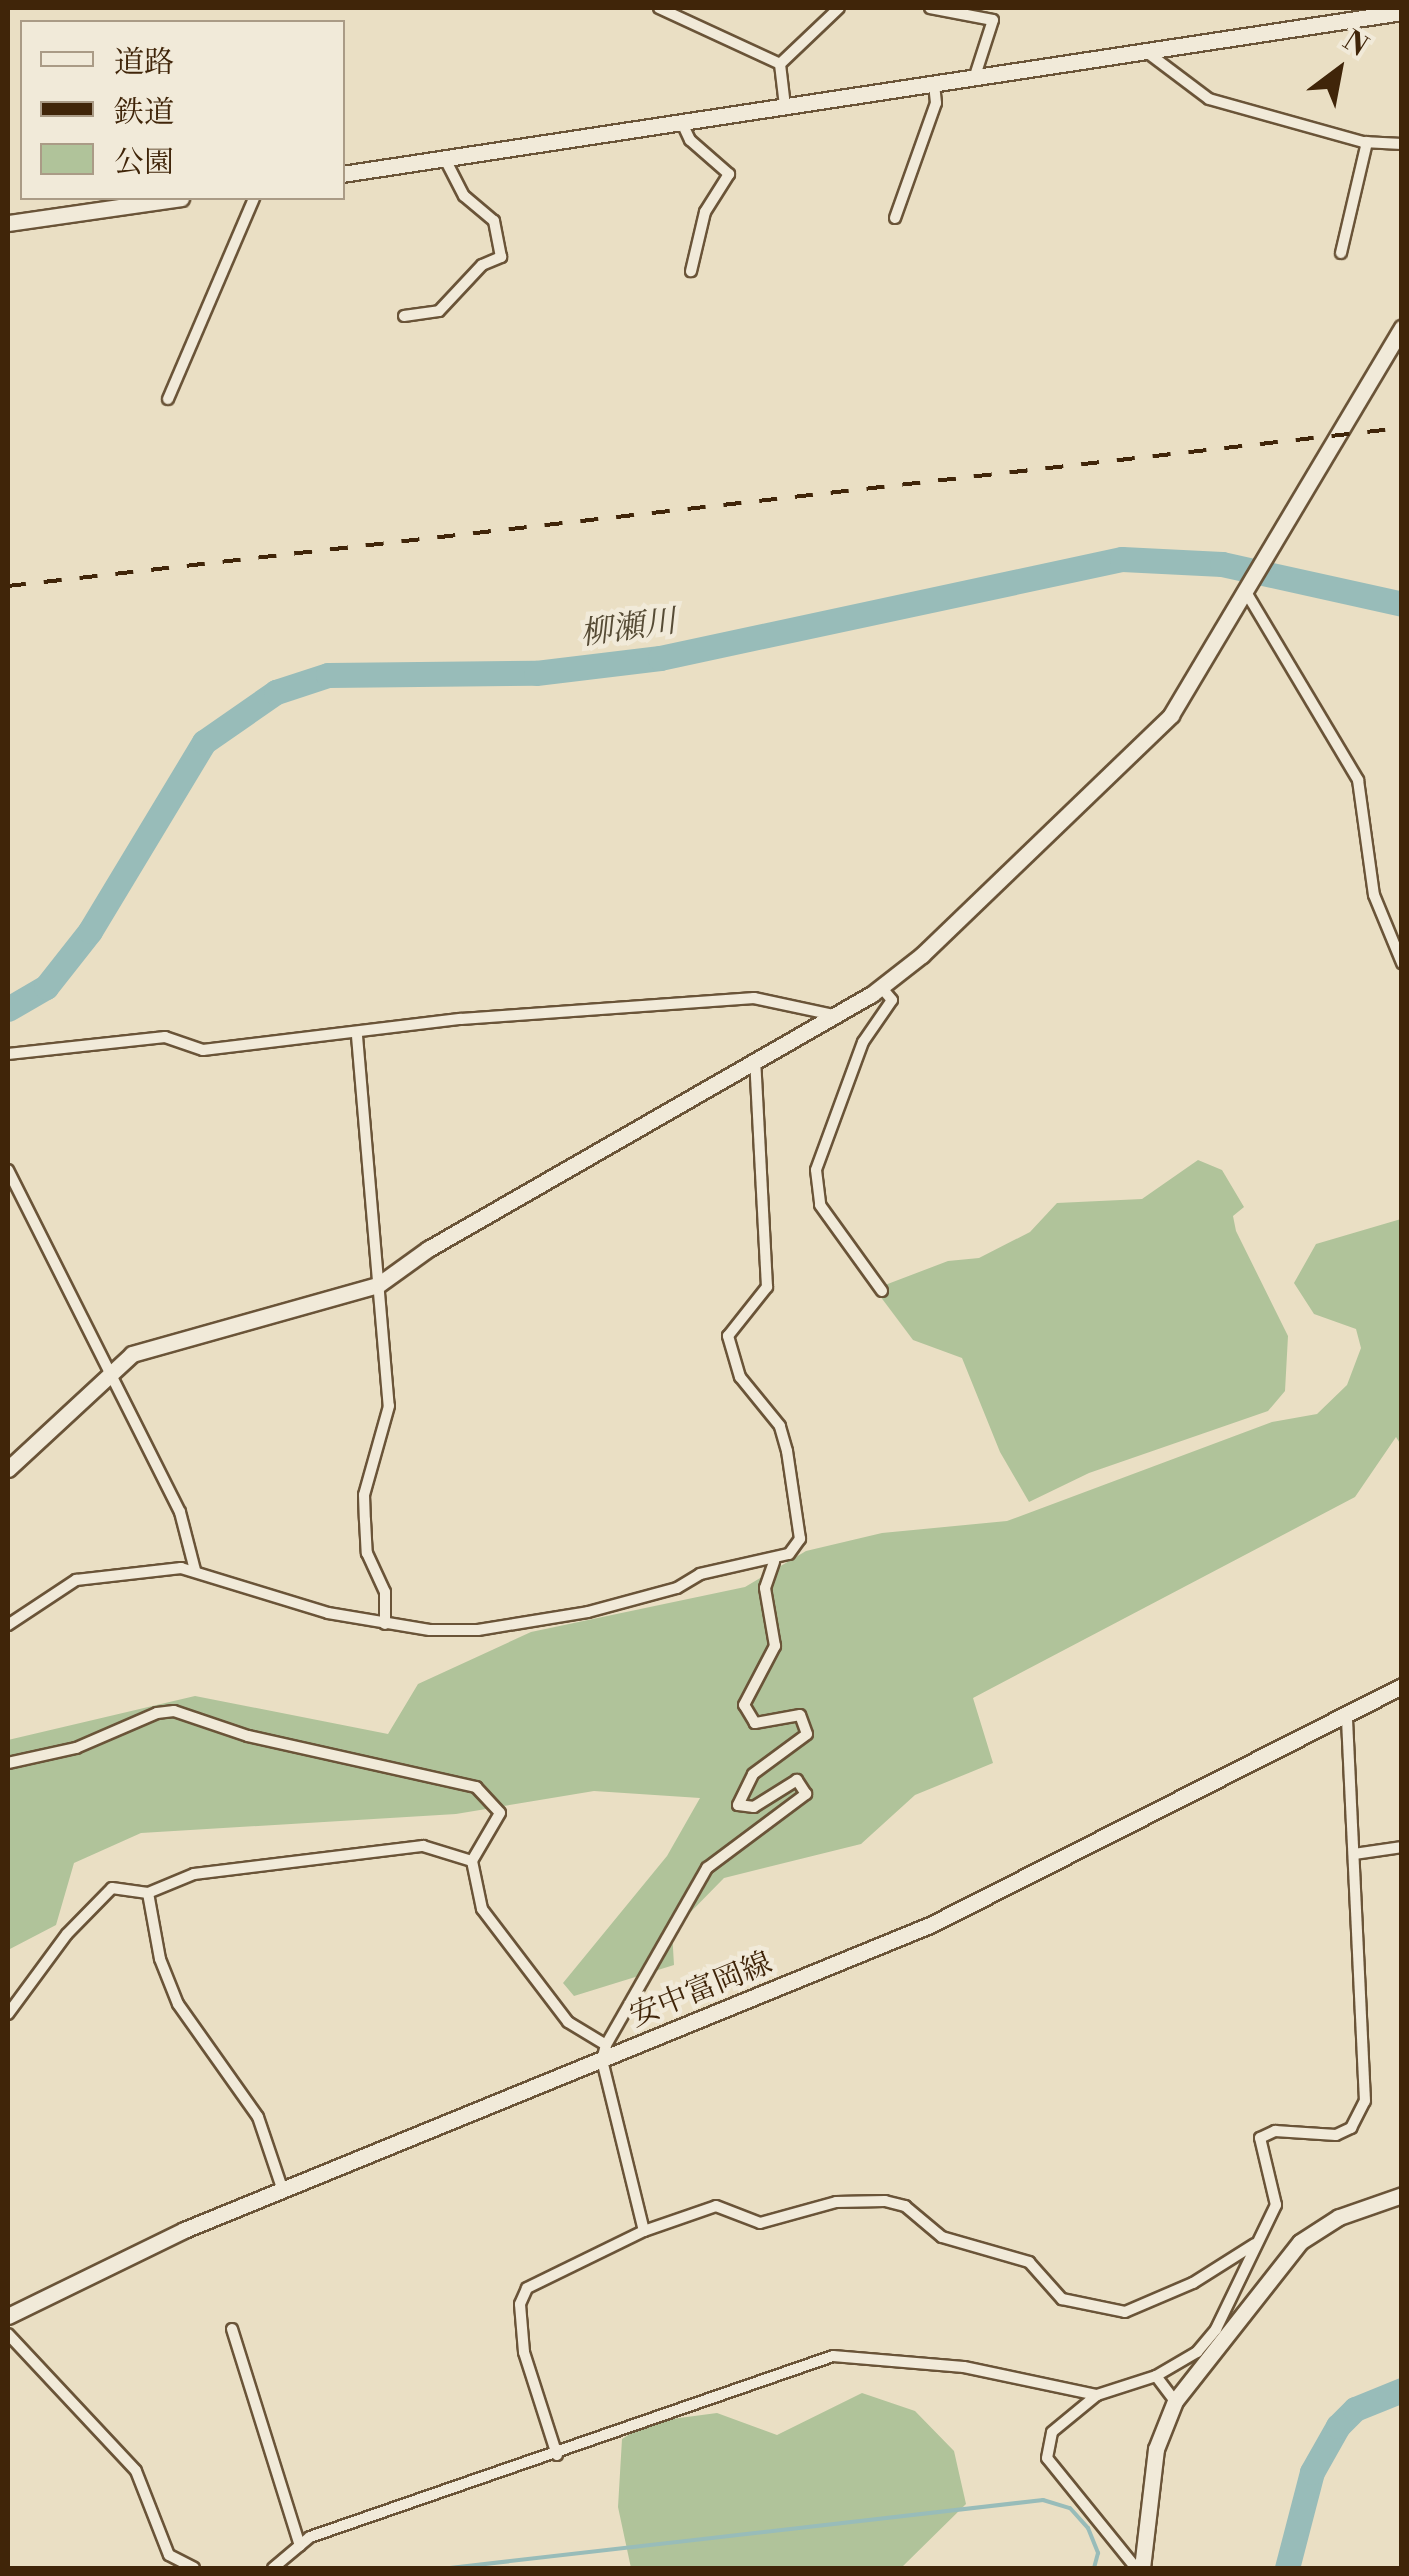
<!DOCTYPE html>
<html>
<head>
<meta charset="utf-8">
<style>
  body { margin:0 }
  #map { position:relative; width:1409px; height:2576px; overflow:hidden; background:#eadfc4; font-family:"Libre Bodoni","Noto Serif JP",serif }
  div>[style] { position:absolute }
  .green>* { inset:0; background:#b0c39a }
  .stream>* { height:4px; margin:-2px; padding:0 2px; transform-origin:2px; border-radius:2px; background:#98bcb9 }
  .river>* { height:25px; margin:-12.5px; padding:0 12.5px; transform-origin:12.5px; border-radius:12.5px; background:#98bcb9 }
  .roads { filter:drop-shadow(2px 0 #6a5438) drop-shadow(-2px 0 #6a5438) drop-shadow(0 2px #6a5438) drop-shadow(0 -2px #6a5438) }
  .street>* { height:10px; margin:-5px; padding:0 5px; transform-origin:5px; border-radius:5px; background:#f1ead9 }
  .secondary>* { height:15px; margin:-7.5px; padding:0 7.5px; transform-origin:7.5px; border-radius:7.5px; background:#f1ead9 }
  .rail>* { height:4px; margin-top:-2px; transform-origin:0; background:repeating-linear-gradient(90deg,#402509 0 18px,transparent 0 36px) }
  span { translate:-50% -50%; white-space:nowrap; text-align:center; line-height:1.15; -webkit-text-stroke:9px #f1ead9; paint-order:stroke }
  .street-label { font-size:30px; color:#402509 }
  .water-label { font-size:32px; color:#564b35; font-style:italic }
  .frame { position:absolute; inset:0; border:10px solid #402509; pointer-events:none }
  .legend { position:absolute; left:20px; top:20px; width:325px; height:180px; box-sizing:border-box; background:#f1ead9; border:2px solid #aa9b86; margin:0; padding:12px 18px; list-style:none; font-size:30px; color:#402509 }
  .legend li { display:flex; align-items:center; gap:20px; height:50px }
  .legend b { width:50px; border:2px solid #aa9b86 }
  .north { position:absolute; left:1289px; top:20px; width:100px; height:100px; -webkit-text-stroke:8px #f1ead9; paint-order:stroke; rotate:32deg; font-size:28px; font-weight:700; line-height:40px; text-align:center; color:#402509 }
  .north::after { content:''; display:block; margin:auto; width:35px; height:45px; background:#402509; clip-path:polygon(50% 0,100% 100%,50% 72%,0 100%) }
</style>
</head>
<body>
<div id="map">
  <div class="green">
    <i style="clip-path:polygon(1198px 1160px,1222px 1170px,1244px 1207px,1233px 1216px,1236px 1231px,1288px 1336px,1285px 1391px,1268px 1411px,1089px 1473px,1029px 1502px,1000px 1452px,962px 1358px,913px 1340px,880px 1296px,885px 1285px,948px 1261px,979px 1258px,1030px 1232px,1057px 1203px,1142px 1199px)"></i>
    <i style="clip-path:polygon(1401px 1219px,1401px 1445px,1396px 1437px,1355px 1497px,973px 1698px,993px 1763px,915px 1795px,861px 1844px,724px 1878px,672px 1931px,674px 1965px,574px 1996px,563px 1983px,667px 1856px,700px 1798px,594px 1791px,456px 1814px,141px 1833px,74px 1863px,56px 1925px,8px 1950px,8px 1740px,195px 1696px,388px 1734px,418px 1684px,531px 1632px,745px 1587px,806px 1551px,882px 1533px,1007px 1521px,1272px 1422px,1317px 1414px,1347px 1385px,1361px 1348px,1356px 1329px,1314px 1314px,1294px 1283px,1316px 1244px)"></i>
    <i style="clip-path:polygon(862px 2393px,915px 2411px,954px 2451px,966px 2504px,901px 2568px,631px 2568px,618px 2507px,622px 2439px,649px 2422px,717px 2413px,777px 2435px)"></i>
  </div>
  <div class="stream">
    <i style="left:450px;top:2568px;width:597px;rotate:-6.54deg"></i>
    <i style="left:1043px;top:2500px;width:28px;rotate:17deg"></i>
    <i style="left:1070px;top:2508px;width:27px;rotate:48deg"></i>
    <i style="left:1088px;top:2528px;width:27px;rotate:68deg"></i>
    <i style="left:1098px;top:2553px;width:16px;rotate:105deg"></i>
  </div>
  <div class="river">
    <i style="left:8px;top:1009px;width:44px;rotate:-30.1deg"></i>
    <i style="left:46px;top:987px;width:71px;rotate:-51.8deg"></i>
    <i style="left:90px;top:931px;width:221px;rotate:-58.9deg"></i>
    <i style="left:204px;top:742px;width:88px;rotate:-34.8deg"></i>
    <i style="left:276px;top:692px;width:55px;rotate:-18.1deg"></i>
    <i style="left:328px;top:675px;width:208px;rotate:-0.6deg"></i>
    <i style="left:536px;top:673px;width:125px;rotate:-6.9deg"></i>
    <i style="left:660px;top:658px;width:472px;rotate:-12.1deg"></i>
    <i style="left:1122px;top:559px;width:100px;rotate:2.9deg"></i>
    <i style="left:1222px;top:564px;width:184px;rotate:12.5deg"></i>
    <i style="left:1287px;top:2568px;width:99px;rotate:-75.4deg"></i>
    <i style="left:1312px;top:2472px;width:53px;rotate:-60.5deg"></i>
    <i style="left:1338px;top:2426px;width:24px;rotate:-45deg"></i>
    <i style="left:1355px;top:2409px;width:51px;rotate:-22deg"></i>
  </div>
  <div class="roads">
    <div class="street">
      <i style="left:659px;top:8px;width:133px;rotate:24.8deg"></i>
      <i style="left:930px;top:8px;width:64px;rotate:10.8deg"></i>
      <i style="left:993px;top:20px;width:62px;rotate:107.9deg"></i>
      <i style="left:1144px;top:50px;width:81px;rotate:37deg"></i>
      <i style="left:1209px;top:99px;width:160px;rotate:15.6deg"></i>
      <i style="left:1363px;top:142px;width:39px;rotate:3deg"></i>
      <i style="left:785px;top:106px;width:42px;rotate:-96.8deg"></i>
      <i style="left:780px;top:64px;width:81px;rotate:-43.5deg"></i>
      <i style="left:682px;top:123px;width:19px;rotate:65deg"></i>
      <i style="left:690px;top:140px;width:52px;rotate:41.1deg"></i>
      <i style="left:729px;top:174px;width:45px;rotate:122.3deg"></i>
      <i style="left:705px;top:212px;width:61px;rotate:103.3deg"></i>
      <i style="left:895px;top:218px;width:122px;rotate:-70.4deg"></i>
      <i style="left:936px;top:103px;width:19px;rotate:-96deg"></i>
      <i style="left:1341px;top:253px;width:114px;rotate:-76.8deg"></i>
      <i style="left:404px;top:316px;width:35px;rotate:-8deg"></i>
      <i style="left:439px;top:311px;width:63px;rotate:-46.9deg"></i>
      <i style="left:482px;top:265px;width:21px;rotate:-23deg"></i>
      <i style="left:501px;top:257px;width:37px;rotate:-101deg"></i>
      <i style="left:494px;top:221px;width:39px;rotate:-140deg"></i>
      <i style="left:464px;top:196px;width:42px;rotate:-117.2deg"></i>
      <i style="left:168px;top:399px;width:219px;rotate:-66.8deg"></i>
      <i style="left:1246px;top:592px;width:219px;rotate:59.2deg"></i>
      <i style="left:1358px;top:780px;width:116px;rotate:82.1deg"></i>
      <i style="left:1374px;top:895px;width:74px;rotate:67.6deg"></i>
      <i style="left:881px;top:987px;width:17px;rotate:50deg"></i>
      <i style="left:892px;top:1000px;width:51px;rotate:124.6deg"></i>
      <i style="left:863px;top:1042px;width:136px;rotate:110.2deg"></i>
      <i style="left:816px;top:1170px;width:35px;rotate:83deg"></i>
      <i style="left:820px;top:1205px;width:106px;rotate:54.2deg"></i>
      <i style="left:357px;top:1036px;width:371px;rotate:85.1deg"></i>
      <i style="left:389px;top:1406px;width:92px;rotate:105.7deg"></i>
      <i style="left:364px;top:1495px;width:25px;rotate:88deg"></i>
      <i style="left:365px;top:1520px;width:33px;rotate:87deg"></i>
      <i style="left:367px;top:1553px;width:43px;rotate:65.2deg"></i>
      <i style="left:385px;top:1592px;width:32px;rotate:90deg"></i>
      <i style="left:8px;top:1054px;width:158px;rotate:-6.2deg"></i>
      <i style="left:165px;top:1037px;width:40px;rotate:18.9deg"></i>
      <i style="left:203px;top:1050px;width:260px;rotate:-6.9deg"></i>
      <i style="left:461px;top:1019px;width:294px;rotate:-4.1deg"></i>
      <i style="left:754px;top:998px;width:82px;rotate:12deg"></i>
      <i style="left:8px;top:1170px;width:383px;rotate:63.3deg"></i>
      <i style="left:180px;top:1512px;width:60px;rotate:75.5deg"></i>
      <i style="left:8px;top:1625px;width:82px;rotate:-33.5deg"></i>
      <i style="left:76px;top:1580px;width:106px;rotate:-6.5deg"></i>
      <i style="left:181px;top:1568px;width:154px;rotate:17deg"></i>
      <i style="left:328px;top:1613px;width:103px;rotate:9.5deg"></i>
      <i style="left:430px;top:1630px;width:48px"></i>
      <i style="left:478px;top:1630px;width:111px;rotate:-9.3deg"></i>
      <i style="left:588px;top:1612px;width:92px;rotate:-15.1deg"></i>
      <i style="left:677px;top:1588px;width:27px;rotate:-31deg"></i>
      <i style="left:700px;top:1574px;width:91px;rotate:-12.7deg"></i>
      <i style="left:789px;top:1554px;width:19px;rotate:-54deg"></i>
      <i style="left:800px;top:1539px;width:89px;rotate:-98.4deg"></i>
      <i style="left:787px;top:1451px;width:26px;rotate:-106deg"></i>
      <i style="left:780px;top:1426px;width:63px;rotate:-129.2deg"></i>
      <i style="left:740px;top:1377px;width:43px;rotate:-106.3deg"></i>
      <i style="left:728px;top:1336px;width:63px;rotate:-51.5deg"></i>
      <i style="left:767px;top:1287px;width:226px;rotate:-93deg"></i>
      <i style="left:8px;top:1763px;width:70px;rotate:-12.4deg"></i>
      <i style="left:76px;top:1748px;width:88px;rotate:-23.4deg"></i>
      <i style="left:157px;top:1713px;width:17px;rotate:-7deg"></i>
      <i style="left:174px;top:1711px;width:78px;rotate:18.7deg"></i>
      <i style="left:248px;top:1736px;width:234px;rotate:12.6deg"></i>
      <i style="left:476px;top:1787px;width:35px;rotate:47deg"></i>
      <i style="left:500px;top:1813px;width:56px;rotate:120.3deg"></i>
      <i style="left:472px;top:1861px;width:49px;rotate:78.2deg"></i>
      <i style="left:482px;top:1909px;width:142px;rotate:52.7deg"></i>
      <i style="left:568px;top:2022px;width:44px;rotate:31.2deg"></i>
      <i style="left:1354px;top:1854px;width:49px;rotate:-8.3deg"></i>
      <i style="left:148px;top:1893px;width:67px;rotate:79.7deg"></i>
      <i style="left:160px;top:1959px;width:48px;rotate:68.2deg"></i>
      <i style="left:178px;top:2004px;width:138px;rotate:54.7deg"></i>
      <i style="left:258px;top:2117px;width:75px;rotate:71.3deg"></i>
      <i style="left:8px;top:2014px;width:99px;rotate:-53.6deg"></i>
      <i style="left:67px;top:1934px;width:64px;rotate:-45.6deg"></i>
      <i style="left:112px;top:1888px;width:36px;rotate:8deg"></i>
      <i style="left:148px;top:1893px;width:50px;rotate:-22.4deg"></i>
      <i style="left:194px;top:1874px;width:231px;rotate:-7deg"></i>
      <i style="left:423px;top:1846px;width:51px;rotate:17deg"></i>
      <i style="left:644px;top:2231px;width:76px;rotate:-19.1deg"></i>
      <i style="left:716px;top:2206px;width:47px;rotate:21.1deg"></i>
      <i style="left:760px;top:2223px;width:79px;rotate:-15.4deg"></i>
      <i style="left:836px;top:2202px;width:49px;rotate:-1.2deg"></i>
      <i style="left:885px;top:2201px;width:21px;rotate:14deg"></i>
      <i style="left:905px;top:2206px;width:48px;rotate:40deg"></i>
      <i style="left:942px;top:2237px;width:91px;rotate:16deg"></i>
      <i style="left:1029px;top:2262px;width:50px;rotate:48.3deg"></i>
      <i style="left:1062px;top:2299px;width:64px;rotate:11.7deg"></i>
      <i style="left:1125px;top:2312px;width:74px;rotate:-23.1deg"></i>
      <i style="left:1193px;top:2283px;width:73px;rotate:-32.2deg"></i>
      <i style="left:232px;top:2329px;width:227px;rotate:72.6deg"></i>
      <i style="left:8px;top:2334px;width:187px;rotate:46.9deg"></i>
      <i style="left:136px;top:2471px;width:90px;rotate:68.6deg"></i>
      <i style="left:169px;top:2555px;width:28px;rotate:27deg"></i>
      <i style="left:1156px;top:2376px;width:48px;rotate:-30.3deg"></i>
      <i style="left:1197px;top:2352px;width:30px;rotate:-50deg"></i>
      <i style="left:1216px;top:2329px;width:138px;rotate:-64.2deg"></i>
      <i style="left:1276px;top:2205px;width:69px;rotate:-103.4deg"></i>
      <i style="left:1260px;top:2138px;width:17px;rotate:-25deg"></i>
      <i style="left:1275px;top:2131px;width:61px;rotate:3.8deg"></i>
      <i style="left:1336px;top:2135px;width:17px;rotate:-25deg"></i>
      <i style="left:1351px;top:2128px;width:30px;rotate:-63deg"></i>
      <i style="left:1365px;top:2101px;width:387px;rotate:-92.7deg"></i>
      <i style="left:557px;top:2455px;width:108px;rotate:-107.8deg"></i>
      <i style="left:524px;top:2352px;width:48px;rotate:-94.8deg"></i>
      <i style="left:520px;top:2304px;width:17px;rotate:-66deg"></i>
      <i style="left:527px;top:2288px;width:130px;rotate:-26deg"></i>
      <i style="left:644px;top:2231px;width:176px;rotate:-103.8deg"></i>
      <i style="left:602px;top:2060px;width:16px;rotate:-75deg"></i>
      <i style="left:606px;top:2045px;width:204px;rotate:-60.3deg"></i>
      <i style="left:707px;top:1868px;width:124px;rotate:-36.8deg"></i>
      <i style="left:806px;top:1794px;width:17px;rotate:-123deg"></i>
      <i style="left:797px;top:1780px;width:51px;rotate:147.9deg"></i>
      <i style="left:754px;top:1807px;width:16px;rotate:-173deg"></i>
      <i style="left:738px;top:1805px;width:34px;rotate:-64deg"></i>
      <i style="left:753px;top:1774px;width:67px;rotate:-36.5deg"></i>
      <i style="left:807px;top:1734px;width:20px;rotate:-110deg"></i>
      <i style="left:800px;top:1715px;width:46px;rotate:169.9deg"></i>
      <i style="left:755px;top:1723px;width:21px;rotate:-121deg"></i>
      <i style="left:744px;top:1705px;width:67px;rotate:-62.3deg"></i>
      <i style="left:775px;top:1646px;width:59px;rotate:-99.8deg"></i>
      <i style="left:765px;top:1588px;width:28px;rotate:-71deg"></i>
      <i style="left:273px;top:2568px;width:48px;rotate:-40deg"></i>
      <i style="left:310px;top:2537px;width:553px;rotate:-19.09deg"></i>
      <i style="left:833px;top:2356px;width:131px;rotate:4.8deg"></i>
      <i style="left:964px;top:2367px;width:136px;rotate:11.9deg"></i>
      <i style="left:1136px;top:2568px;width:141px;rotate:-129deg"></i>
      <i style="left:1047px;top:2458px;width:26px;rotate:-79deg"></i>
      <i style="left:1052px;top:2432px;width:58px;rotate:-39.4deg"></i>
      <i style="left:1097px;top:2395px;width:62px;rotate:-17.9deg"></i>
      <i style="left:1156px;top:2376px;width:31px;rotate:53deg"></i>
    </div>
    <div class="secondary">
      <i style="left:342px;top:174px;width:1072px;rotate:-8.69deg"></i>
      <i style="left:8px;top:223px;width:175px;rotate:-8.2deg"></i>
      <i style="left:8px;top:1469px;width:169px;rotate:-42.8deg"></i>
      <i style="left:132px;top:1354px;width:255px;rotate:-15.7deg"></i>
      <i style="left:378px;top:1285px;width:62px;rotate:-35.8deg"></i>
      <i style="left:428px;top:1249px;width:512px;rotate:-29.87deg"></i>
      <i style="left:872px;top:994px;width:63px;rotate:-38deg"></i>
      <i style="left:922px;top:955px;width:346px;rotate:-43.9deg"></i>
      <i style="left:1171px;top:715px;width:451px;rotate:-59.2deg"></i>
      <i style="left:8px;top:2316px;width:196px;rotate:-26deg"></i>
      <i style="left:184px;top:2230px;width:806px;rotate:-22.24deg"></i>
      <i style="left:930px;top:1925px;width:529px;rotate:-26.86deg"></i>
      <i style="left:1142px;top:2568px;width:120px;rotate:-83.3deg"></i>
      <i style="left:1156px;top:2449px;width:52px;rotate:-68.4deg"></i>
      <i style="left:1175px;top:2401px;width:202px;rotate:-51.8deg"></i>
      <i style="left:1300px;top:2242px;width:46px;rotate:-32.7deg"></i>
      <i style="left:1339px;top:2217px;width:67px;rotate:-19.2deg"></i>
    </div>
  </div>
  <div class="rail">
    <i style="left:8px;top:586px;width:1403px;rotate:-6.47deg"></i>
  </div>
  <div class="street-label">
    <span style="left:701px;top:1990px;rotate:-22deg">安中富岡線</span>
  </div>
  <div class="water-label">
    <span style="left:628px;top:628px;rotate:-8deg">柳瀬川</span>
  </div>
  <div class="frame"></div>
  <ul class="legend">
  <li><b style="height:12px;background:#f1ead9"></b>道路</li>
  <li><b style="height:12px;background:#402509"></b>鉄道</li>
  <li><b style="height:28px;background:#b0c39a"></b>公園</li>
  </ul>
  <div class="north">N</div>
</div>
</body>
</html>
